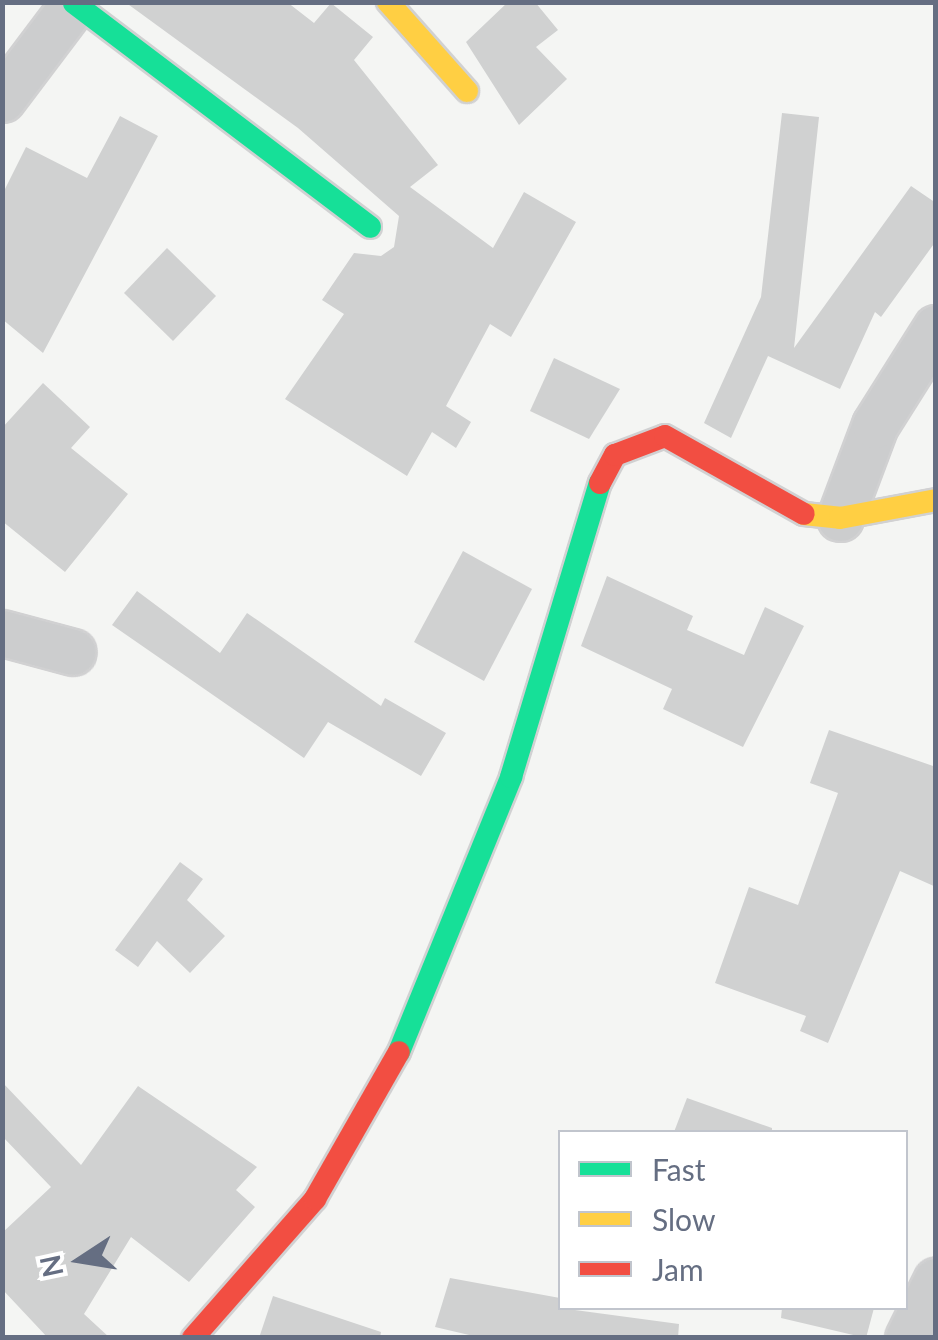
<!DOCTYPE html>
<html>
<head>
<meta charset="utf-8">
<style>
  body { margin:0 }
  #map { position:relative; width:938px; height:1340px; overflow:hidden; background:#f4f5f3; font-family:Lato,sans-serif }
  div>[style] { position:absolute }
  .building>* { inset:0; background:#d0d1d1 }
  .roads { filter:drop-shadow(2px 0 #d1d1d2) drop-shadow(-2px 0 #d1d1d2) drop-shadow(0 2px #d1d1d2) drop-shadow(0 -2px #d1d1d2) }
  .street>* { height:45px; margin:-22.5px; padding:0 22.5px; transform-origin:22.5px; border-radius:22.5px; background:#cccdce }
  .fast>* { height:22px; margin:-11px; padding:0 11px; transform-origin:11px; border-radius:11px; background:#16e098 }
  .slow>* { height:22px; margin:-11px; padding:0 11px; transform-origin:11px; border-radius:11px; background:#ffcf43 }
  .jam>* { height:22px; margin:-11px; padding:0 11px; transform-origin:11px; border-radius:11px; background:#f24e42 }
  span { translate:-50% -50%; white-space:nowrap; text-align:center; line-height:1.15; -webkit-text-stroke:10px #fff; paint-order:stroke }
  .frame { position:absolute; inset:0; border:5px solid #656e82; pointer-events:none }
  .legend { position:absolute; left:558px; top:1130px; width:350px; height:180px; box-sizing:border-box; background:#fff; border:2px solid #c1c5cd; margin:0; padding:12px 18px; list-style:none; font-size:30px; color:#656e82 }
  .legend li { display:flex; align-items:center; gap:20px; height:50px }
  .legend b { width:50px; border:2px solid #c1c5cd }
  .north { position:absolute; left:30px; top:1210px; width:100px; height:100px; -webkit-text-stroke:8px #fff; paint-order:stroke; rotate:258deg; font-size:28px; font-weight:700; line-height:40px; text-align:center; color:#656e82 }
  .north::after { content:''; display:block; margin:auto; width:35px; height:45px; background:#656e82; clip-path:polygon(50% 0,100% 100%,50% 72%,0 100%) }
</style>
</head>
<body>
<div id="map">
  <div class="building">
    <i style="clip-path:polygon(125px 2px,287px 2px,314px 23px,331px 3px,373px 37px,354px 60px,438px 165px,410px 187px,493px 248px,524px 192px,576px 222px,511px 337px,490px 324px,446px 406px,471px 422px,456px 448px,432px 432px,407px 476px,285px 399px,344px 314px,322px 300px,354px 253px,381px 256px,394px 247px,399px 216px,298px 128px)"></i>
    <i style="clip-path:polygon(508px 2px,535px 2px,558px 30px,536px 47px,567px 79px,519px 125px,466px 42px)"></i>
    <i style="clip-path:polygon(782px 113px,819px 117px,794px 348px,911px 186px,936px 203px,936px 241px,881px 317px,875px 312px,840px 389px,768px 356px,731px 438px,704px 423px,761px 297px)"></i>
    <i style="clip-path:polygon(120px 116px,158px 136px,43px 353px,2px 319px,2px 195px,26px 147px,87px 178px)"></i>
    <i style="clip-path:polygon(167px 248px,216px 296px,173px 341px,124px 293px)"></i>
    <i style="clip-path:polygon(554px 358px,620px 389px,589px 439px,530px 411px)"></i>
    <i style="clip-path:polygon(43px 383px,90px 427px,71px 448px,128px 494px,65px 572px,2px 521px,2px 428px)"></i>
    <i style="clip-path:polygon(463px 551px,532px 589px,484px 681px,414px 642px)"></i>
    <i style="clip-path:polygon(607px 576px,693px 616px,687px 630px,744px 655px,765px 607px,804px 626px,743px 747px,663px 709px,672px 689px,581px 646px)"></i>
    <i style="clip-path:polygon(137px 591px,220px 653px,247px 613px,381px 706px,385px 698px,446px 733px,421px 776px,328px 722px,304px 758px,112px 625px)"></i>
    <i style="clip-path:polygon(829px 730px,936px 767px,936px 887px,900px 871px,828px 1043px,800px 1031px,806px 1016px,715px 983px,749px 887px,798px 905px,838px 793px,810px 783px)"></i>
    <i style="clip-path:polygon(180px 862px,203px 879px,187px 900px,225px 936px,190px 973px,157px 941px,138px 967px,115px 950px)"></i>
    <i style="clip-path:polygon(2px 1082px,81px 1165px,138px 1086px,257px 1167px,236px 1190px,255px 1207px,189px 1282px,131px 1237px,84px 1314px,110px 1338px,48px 1338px,2px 1289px,2px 1233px,51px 1187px,2px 1136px)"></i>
    <i style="clip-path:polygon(687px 1098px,772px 1128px,772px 1132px,674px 1132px)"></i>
    <i style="clip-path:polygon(450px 1278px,560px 1298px,560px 1308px,679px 1324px,678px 1338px,482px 1338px,435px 1327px)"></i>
    <i style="clip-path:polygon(273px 1296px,381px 1332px,380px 1338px,259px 1338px)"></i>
    <i style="clip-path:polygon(782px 1308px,874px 1308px,866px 1338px,781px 1318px)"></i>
  </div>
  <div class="roads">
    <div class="street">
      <i style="left:2px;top:99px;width:121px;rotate:-53deg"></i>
      <i style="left:840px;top:518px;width:99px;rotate:-69.4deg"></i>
      <i style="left:875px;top:425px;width:115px;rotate:-57.8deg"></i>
      <i style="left:2px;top:633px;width:73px;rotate:15deg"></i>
      <i style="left:908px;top:1338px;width:64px;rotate:-63.8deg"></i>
    </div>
    <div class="fast">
      <i style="left:74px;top:3px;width:371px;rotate:37.1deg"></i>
      <i style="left:399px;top:1052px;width:297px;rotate:-67.8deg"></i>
      <i style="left:511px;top:777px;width:307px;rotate:-73.2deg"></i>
    </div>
    <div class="slow">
      <i style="left:388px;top:2px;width:119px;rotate:48.4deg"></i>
      <i style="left:804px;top:514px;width:36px;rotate:6deg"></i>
      <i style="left:840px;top:518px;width:98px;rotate:-10.6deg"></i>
    </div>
    <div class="jam">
      <i style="left:600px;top:483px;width:32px;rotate:-62deg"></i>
      <i style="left:615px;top:455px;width:53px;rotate:-20.8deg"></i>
      <i style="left:665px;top:436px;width:159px;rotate:29.3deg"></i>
      <i style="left:193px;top:1338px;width:185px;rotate:-48.7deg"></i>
      <i style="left:315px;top:1199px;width:169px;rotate:-60.3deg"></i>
    </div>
  </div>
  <div class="frame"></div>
  <ul class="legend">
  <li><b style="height:12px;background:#16e098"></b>Fast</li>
  <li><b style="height:12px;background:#ffcf43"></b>Slow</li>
  <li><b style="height:12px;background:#f24e42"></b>Jam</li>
  </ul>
  <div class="north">N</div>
</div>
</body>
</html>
